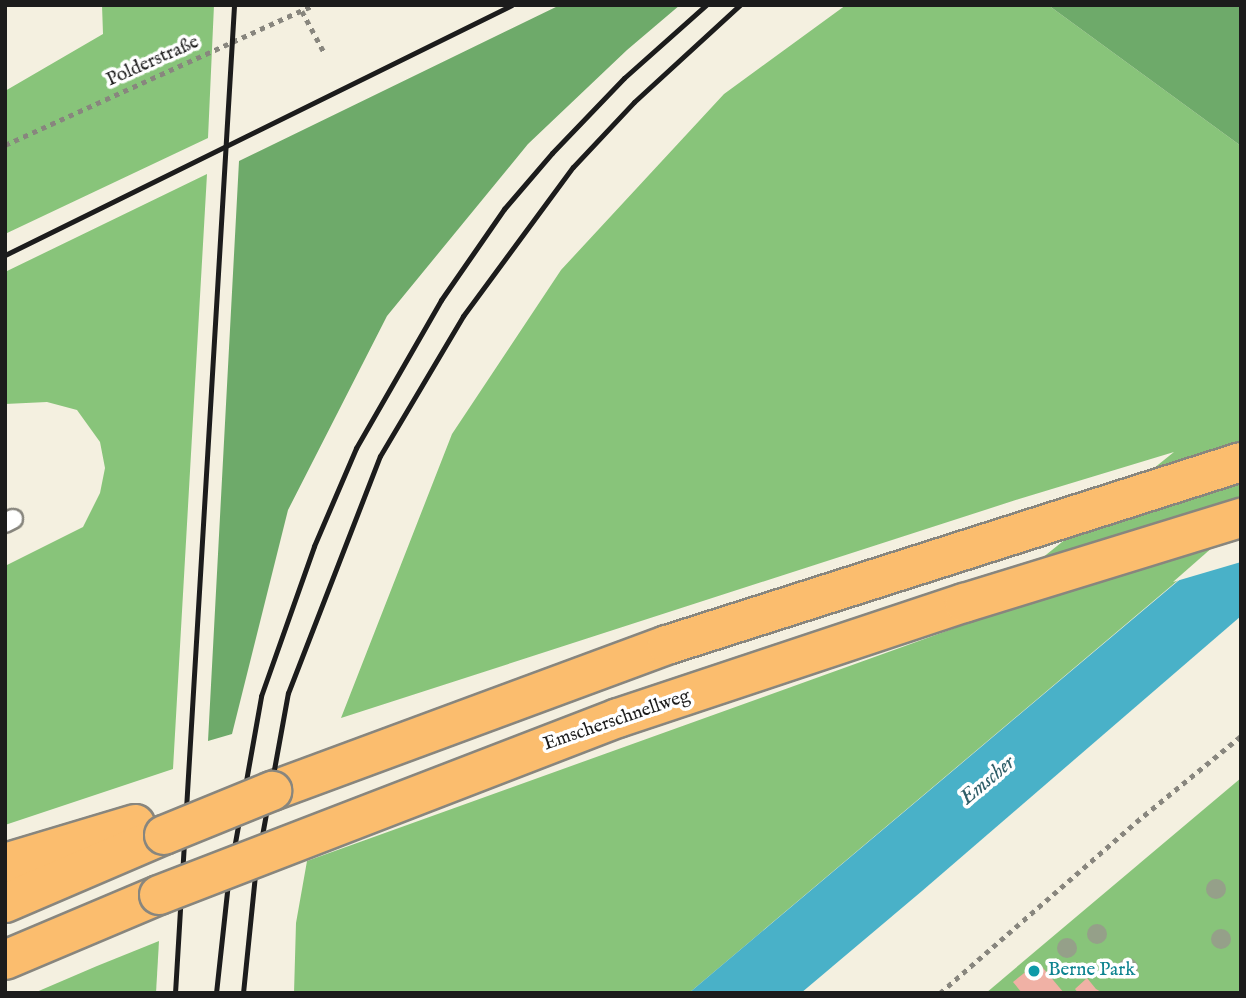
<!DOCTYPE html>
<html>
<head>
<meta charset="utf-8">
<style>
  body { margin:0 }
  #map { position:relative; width:1246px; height:998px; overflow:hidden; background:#f4f0e0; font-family:"IM FELL English",serif }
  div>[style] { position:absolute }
  .green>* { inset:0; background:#88c47a }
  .forest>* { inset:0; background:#6eaa6a }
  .water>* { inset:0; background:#49b1c8 }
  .pier>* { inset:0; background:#f4f0e0 }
  .building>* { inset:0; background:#f0b1a5 }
  .path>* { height:4.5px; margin-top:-2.25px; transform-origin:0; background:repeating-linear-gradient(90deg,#88867e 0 5px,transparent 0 10px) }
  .roads { filter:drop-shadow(2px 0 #88867e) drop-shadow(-2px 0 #88867e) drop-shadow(0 2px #88867e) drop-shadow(0 -2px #88867e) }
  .lane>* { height:18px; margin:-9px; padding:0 9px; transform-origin:9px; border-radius:9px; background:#fff }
  .highway>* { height:38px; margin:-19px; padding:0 19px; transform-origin:19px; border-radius:19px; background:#fbbd6e }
  .rail>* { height:5px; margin:-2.5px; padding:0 2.5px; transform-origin:2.5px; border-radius:2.5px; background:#1c1c1c }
  .bridges { filter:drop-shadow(2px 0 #88867e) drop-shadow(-2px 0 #88867e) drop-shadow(0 2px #88867e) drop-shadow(0 -2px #88867e) }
  .highway-bridge>* { height:38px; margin:-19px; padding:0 19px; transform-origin:19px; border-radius:19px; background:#fbbd6e }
  .trees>* { width:20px; height:20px; margin:-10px; border-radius:50%; background:#95a089 }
  .dots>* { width:19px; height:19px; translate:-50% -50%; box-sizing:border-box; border:4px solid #fff; border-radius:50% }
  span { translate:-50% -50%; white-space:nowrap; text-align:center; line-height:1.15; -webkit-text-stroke:7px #fff; paint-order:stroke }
  .street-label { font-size:19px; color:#1c1c1c }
  .culture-label { font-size:19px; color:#0d838f }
  .left { translate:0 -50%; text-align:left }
  .water-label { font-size:21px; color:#305f69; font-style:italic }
  .frame { position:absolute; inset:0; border:7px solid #1c1c1c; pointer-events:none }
</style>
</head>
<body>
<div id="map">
  <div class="green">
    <i style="clip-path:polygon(102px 5px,214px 5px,208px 138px,5px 234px,5px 91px,103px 34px)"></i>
    <i style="clip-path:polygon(846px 5px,1048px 5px,1241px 146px,1241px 527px,689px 993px,294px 993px,296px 923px,307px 861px,955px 628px,1174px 452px,1019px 499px,341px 718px,452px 434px,561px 270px,724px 94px)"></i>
    <i style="clip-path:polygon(207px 174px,173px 769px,5px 825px,5px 566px,83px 527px,100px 493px,105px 468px,100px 442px,77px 410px,47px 402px,5px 404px,5px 272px)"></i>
    <i style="clip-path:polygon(1241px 778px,1241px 993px,986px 993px,1038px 949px)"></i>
    <i style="clip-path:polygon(159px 941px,156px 993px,34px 993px,97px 966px)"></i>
  </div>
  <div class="forest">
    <i style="clip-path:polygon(560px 5px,680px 5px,627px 50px,528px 144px,387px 316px,288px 510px,232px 734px,208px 741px,239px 161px)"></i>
    <i style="clip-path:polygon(1048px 5px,1241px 5px,1241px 146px)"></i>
  </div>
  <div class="water">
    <i style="clip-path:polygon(1241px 528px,1241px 616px,922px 891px,801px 993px,689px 993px)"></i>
  </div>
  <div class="pier">
    <i style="clip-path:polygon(1241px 524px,1241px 562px,1173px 582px,1238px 525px)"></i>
  </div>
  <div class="building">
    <i style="clip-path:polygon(1038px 962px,1064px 993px,1022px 993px,1013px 982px)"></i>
    <i style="clip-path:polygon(1087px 978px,1096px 989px,1103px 993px,1078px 993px,1075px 989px)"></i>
  </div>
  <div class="path">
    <i style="left:302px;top:11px;width:47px;rotate:61.8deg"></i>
    <i style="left:5px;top:145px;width:338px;rotate:-24.4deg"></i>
    <i style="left:940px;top:993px;width:260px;rotate:-41.1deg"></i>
    <i style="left:1136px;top:822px;width:136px;rotate:-39.3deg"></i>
  </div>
  <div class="roads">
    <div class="lane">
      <i style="left:5px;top:523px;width:9px;rotate:-27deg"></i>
    </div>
    <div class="highway">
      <i style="left:272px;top:791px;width:421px;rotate:-20.3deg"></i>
      <i style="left:667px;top:645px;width:602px;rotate:-17.68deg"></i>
      <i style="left:5px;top:863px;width:136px;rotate:-16.7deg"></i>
      <i style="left:5px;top:903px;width:173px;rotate:-23.2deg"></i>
      <i style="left:5px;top:960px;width:167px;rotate:-22.9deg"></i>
    </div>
  </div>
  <div class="rail">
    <i style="left:5px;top:255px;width:565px;rotate:-26.25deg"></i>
    <i style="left:175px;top:993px;width:990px;rotate:-86.58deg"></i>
    <i style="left:216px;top:993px;width:112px;rotate:-83.8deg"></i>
    <i style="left:228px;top:882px;width:189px;rotate:-79.9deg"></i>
    <i style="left:261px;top:696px;width:159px;rotate:-70.5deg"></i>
    <i style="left:314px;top:546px;width:107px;rotate:-66.8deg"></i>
    <i style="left:356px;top:448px;width:171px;rotate:-60.1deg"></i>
    <i style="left:441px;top:300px;width:111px;rotate:-55.3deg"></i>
    <i style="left:504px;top:209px;width:74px;rotate:-49.4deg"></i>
    <i style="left:552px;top:153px;width:104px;rotate:-46.2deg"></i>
    <i style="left:624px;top:78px;width:110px;rotate:-41.7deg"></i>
    <i style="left:243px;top:993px;width:120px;rotate:-84.2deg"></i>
    <i style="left:255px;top:874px;width:184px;rotate:-79.7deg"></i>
    <i style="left:288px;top:693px;width:254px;rotate:-68.8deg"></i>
    <i style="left:380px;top:456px;width:163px;rotate:-59.3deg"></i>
    <i style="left:463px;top:316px;width:185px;rotate:-53.6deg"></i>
    <i style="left:573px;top:167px;width:89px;rotate:-46.8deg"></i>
    <i style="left:634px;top:102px;width:144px;rotate:-42.5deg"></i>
  </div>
  <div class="bridges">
    <div class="highway-bridge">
      <i style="left:164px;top:835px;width:117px;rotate:-22.2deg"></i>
      <i style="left:159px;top:895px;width:492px;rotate:-21.1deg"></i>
      <i style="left:618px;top:718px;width:365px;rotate:-18.4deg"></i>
      <i style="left:964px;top:603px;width:290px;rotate:-17.1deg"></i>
    </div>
  </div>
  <div class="trees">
    <i style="left:1216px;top:889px"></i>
    <i style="left:1097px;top:934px"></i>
    <i style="left:1221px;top:939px"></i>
    <i style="left:1067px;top:948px"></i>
    <i style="left:1128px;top:968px"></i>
  </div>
  <div class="dots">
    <i style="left:1034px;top:971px;background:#0f9aa8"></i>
  </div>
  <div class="street-label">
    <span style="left:153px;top:62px;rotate:-24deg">Polderstraße</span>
    <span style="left:617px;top:721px;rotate:-19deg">Emscherschnellweg</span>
  </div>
  <div class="culture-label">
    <span class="left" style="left:1048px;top:971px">Berne Park</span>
  </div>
  <div class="water-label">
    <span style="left:988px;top:781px;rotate:-40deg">Emscher</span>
  </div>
  <div class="frame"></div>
</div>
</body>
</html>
